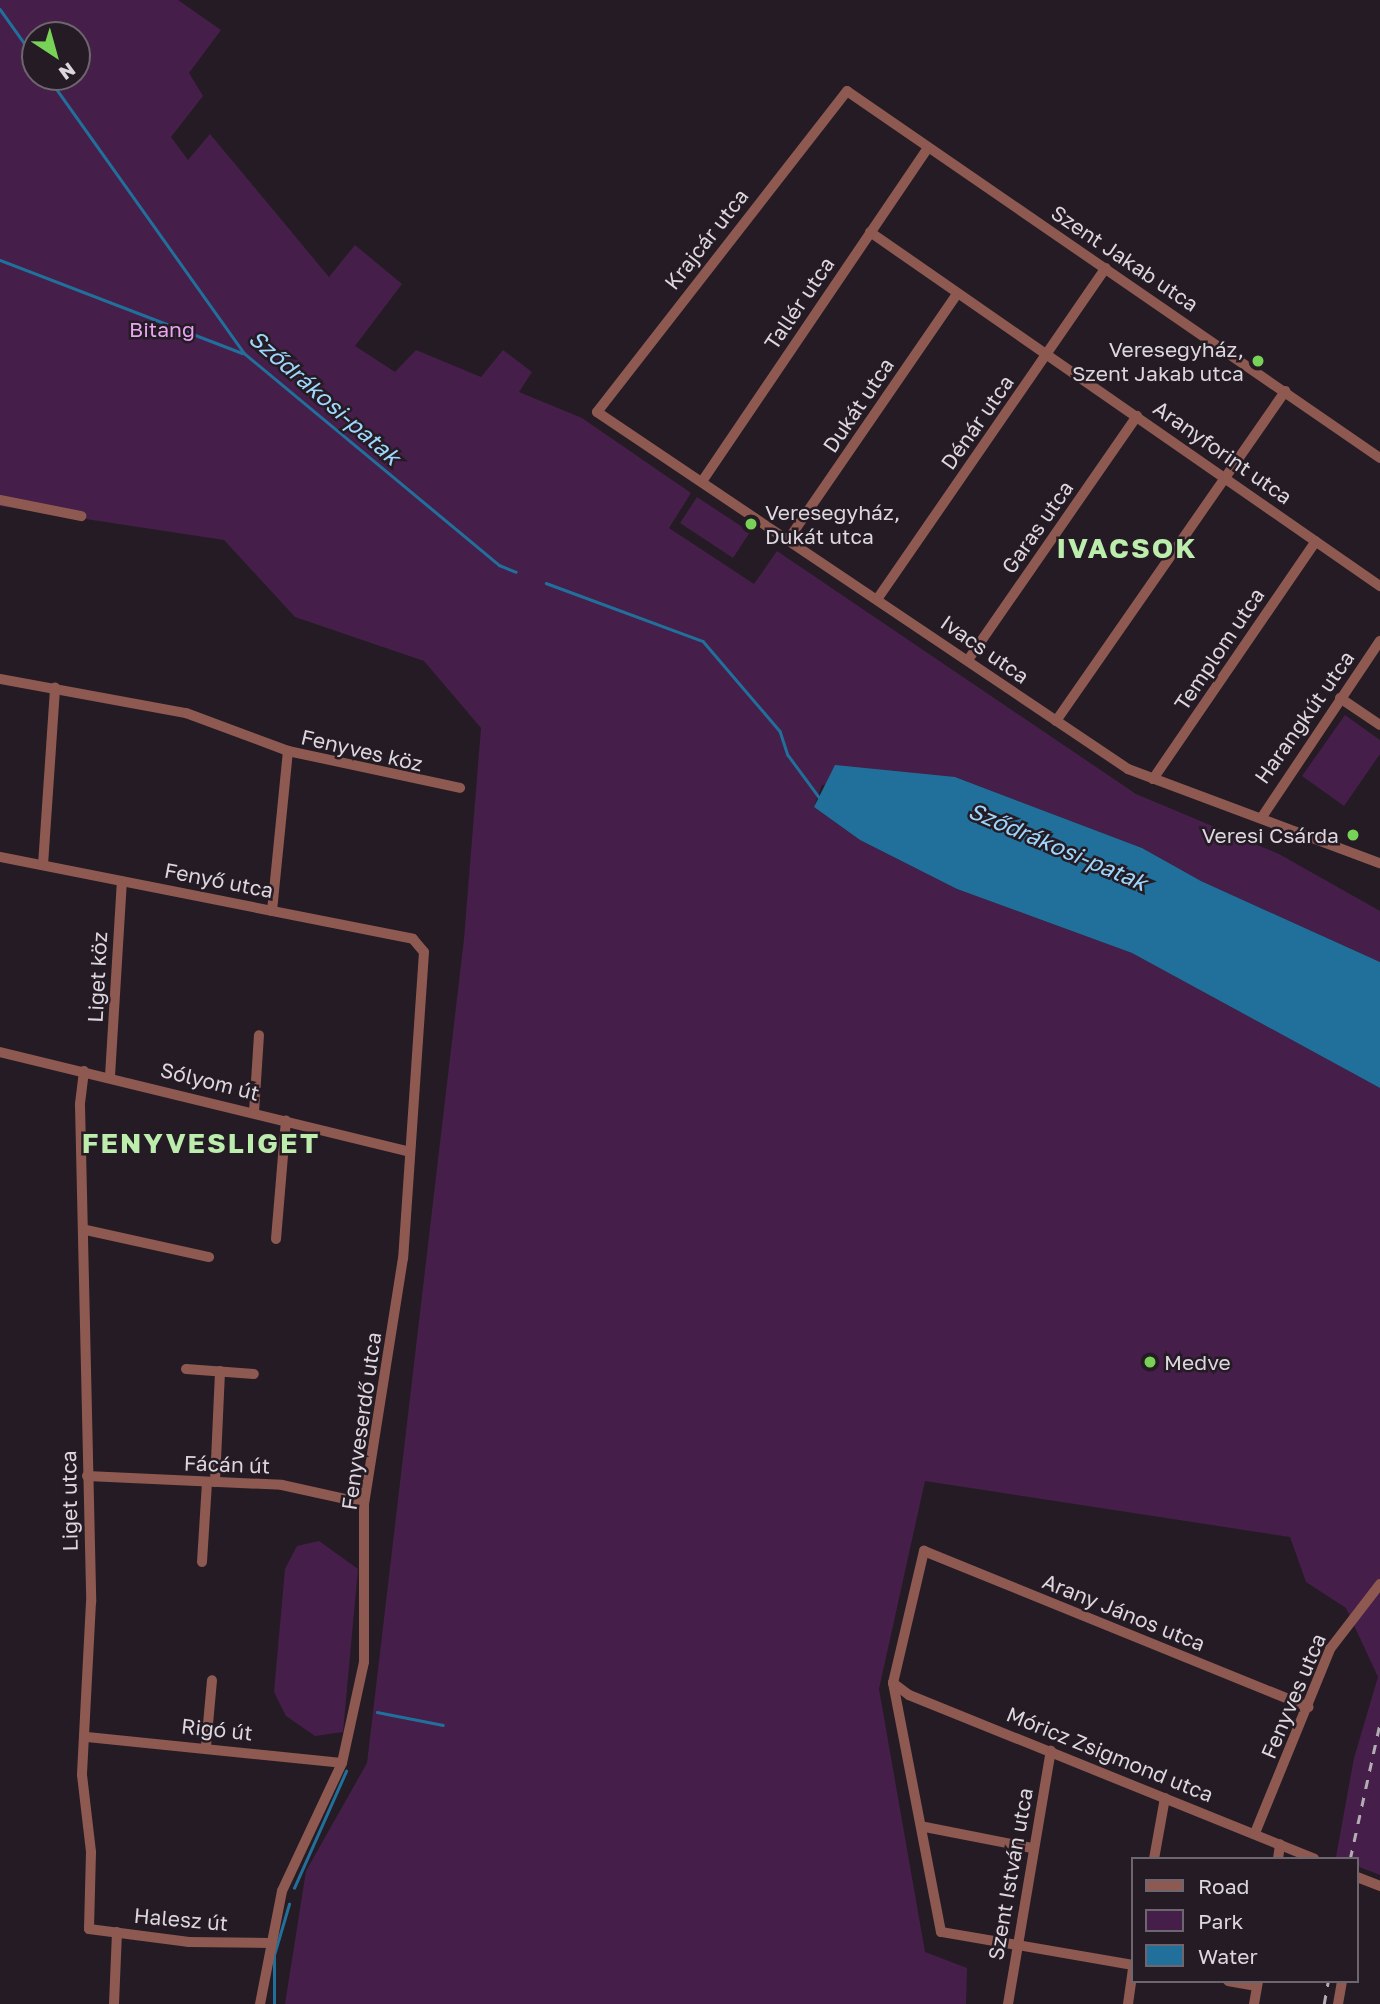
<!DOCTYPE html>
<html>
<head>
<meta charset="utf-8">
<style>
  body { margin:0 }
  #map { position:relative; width:1380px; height:2004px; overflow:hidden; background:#241b24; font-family:"Golos Text",sans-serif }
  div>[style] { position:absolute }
  .green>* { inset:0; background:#461e4a }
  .water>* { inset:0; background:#21709b }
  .stream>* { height:2.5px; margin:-1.25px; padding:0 1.25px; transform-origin:1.25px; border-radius:1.25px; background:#21709b }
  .minor>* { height:10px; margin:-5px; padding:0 5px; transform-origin:5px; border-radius:5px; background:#8e5950 }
  .rail>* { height:2.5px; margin-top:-1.25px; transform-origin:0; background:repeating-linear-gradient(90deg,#b3acb4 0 9px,transparent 0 18px) }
  .dots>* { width:19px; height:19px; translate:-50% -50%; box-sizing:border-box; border:4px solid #241b24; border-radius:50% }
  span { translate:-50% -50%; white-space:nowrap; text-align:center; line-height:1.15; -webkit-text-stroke:5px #241b24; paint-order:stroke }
  .street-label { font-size:21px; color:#dcd6dd }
  .park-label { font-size:21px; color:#e9a3f0 }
  .poi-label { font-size:21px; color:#dcd6dd }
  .right { translate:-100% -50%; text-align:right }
  .left { translate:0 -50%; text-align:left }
  .water-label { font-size:23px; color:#9ed7fc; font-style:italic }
  .district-label { font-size:28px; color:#bcedad; font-weight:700; letter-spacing:2px }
  .legend { position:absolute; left:1131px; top:1857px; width:228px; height:126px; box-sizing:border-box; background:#241b24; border:2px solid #6e666e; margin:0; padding:9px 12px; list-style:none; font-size:21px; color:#dcd6dd }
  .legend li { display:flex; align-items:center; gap:14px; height:35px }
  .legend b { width:35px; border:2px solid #6e666e }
  .north { position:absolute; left:21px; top:21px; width:70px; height:70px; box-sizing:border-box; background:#241b24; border:2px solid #6e666e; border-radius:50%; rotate:144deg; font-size:19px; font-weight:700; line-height:28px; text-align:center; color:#dcd6dd }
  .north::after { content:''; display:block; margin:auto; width:24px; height:32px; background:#78d258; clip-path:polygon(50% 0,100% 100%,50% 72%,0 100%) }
</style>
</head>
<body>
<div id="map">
  <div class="green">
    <i style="clip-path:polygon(evenodd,0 0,178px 0,221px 30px,189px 73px,203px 96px,171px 137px,188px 160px,210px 134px,329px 277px,355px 245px,402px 284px,355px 346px,395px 372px,416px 350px,481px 377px,503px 350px,532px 372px,519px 392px,582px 418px,691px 493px,669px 528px,754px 584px,777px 551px,1136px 794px,1279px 854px,1380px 911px,1380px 962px,1201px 881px,1142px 848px,955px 777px,822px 785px,814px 807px,860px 840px,957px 889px,1132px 953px,1380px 1088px,1380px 1875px,1357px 1866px,1357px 1859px,1336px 1857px,1354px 1758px,1378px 1677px,1346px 1608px,1306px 1582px,1290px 1537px,925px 1481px,879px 1689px,925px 1952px,967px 1968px,966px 2004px,285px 2004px,306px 1871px,367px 1763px,464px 939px,481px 728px,424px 661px,295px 617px,224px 540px,0 506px,0 0,35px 35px,77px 35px,77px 77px,35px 77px,35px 35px)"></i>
    <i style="clip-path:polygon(697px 497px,750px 532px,733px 558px,680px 523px)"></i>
    <i style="clip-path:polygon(1345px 715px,1380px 740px,1380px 754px,1344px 806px,1302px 776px)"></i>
    <i style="clip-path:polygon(319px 1541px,358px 1569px,343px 1732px,315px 1736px,286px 1716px,274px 1692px,285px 1569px,297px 1546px)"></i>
  </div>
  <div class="water">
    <i style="clip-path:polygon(835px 765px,955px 777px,1142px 848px,1201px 881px,1380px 962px,1380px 1088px,1132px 953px,957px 889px,860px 840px,814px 807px)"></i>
  </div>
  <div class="stream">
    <i style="left:0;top:9px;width:60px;rotate:54.5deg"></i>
    <i style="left:48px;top:77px;width:339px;rotate:54.6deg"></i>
    <i style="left:244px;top:353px;width:332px;rotate:39.7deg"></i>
    <i style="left:499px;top:565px;width:18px;rotate:22deg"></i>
    <i style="left:0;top:260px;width:259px;rotate:21deg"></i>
    <i style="left:546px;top:583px;width:167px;rotate:20.3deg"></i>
    <i style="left:703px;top:641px;width:118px;rotate:49.5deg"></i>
    <i style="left:780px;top:731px;width:25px;rotate:72deg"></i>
    <i style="left:788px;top:755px;width:52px;rotate:53.6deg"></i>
    <i style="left:377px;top:1712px;width:67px;rotate:11.1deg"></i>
    <i style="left:294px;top:1888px;width:128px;rotate:-66deg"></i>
    <i style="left:274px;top:2004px;width:49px;rotate:-90deg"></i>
    <i style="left:274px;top:1955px;width:53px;rotate:-73.6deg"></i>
  </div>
  <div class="minor">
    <i style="left:870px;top:232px;width:621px;rotate:34.77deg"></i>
    <i style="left:1380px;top:458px;width:647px;rotate:-145.45deg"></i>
    <i style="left:847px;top:91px;width:407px;rotate:127.9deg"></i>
    <i style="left:597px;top:412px;width:640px;rotate:33.91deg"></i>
    <i style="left:1128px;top:769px;width:269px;rotate:20.5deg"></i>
    <i style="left:703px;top:480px;width:401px;rotate:-55.9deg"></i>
    <i style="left:0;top:500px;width:83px;rotate:11.2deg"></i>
    <i style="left:790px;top:537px;width:295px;rotate:-55.5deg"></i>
    <i style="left:878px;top:598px;width:401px;rotate:-55.4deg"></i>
    <i style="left:968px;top:660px;width:297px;rotate:-55.3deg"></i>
    <i style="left:0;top:679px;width:189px;rotate:10.4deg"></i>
    <i style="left:186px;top:713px;width:109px;rotate:20.4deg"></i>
    <i style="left:1340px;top:698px;width:48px;rotate:34deg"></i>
    <i style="left:1056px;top:721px;width:402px;rotate:-55.2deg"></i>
    <i style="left:1153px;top:779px;width:288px;rotate:-55.6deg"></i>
    <i style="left:1262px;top:817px;width:212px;rotate:-56.2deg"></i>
    <i style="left:0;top:857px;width:421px;rotate:11.2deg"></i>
    <i style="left:413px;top:939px;width:17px;rotate:50deg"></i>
    <i style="left:424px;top:952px;width:307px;rotate:93.9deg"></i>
    <i style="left:403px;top:1258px;width:248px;rotate:99deg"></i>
    <i style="left:364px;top:1503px;width:159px;rotate:90deg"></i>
    <i style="left:364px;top:1662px;width:103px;rotate:102.3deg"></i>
    <i style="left:342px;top:1763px;width:141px;rotate:115.1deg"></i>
    <i style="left:282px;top:1891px;width:115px;rotate:101deg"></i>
    <i style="left:43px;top:865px;width:178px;rotate:-86.1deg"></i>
    <i style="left:272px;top:911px;width:161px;rotate:-84.3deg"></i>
    <i style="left:288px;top:751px;width:176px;rotate:12.1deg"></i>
    <i style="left:0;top:1052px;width:421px;rotate:13.7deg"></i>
    <i style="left:84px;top:1071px;width:34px;rotate:97deg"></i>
    <i style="left:80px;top:1105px;width:497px;rotate:88.7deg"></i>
    <i style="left:91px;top:1602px;width:173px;rotate:93deg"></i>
    <i style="left:82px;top:1775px;width:78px;rotate:83.3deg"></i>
    <i style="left:91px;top:1852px;width:77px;rotate:91.5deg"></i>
    <i style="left:89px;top:1929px;width:101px;rotate:7.4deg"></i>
    <i style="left:189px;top:1942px;width:80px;rotate:0.7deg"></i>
    <i style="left:110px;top:1076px;width:195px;rotate:-86.5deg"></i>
    <i style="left:254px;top:1112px;width:77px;rotate:-86.3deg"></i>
    <i style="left:86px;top:1230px;width:126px;rotate:12.4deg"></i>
    <i style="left:276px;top:1239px;width:119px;rotate:-85.2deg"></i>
    <i style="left:186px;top:1369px;width:68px;rotate:4.2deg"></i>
    <i style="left:87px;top:1476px;width:195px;rotate:2.6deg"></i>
    <i style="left:282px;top:1485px;width:84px;rotate:12.4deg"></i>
    <i style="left:215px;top:1482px;width:111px;rotate:-87.4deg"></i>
    <i style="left:202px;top:1562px;width:80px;rotate:-86.4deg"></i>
    <i style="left:893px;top:1683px;width:20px;rotate:37deg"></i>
    <i style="left:909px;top:1695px;width:437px;rotate:22deg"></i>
    <i style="left:87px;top:1737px;width:256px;rotate:5.8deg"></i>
    <i style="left:206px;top:1746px;width:66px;rotate:-84.8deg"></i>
    <i style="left:925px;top:1827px;width:109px;rotate:11.1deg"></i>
    <i style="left:1255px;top:1833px;width:199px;rotate:-67.8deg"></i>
    <i style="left:1330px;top:1649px;width:82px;rotate:-52.4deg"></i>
    <i style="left:1154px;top:1859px;width:62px;rotate:-79.8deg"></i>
    <i style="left:1278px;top:1859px;width:15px;rotate:-82deg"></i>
    <i style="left:1357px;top:1877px;width:25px;rotate:21deg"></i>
    <i style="left:1133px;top:1965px;width:195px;rotate:-170.2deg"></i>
    <i style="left:941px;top:1932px;width:254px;rotate:-100.9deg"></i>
    <i style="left:893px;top:1683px;width:136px;rotate:-76.8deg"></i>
    <i style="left:924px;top:1551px;width:415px;rotate:22.1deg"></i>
    <i style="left:1228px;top:1981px;width:29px;rotate:10deg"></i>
    <i style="left:114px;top:2004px;width:72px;rotate:-87.6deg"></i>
    <i style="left:1008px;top:2004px;width:257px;rotate:-80.4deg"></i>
    <i style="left:1128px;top:2004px;width:35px;rotate:-82deg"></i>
    <i style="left:1254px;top:2004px;width:23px;rotate:-80deg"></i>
    <i style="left:1338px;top:2004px;width:23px;rotate:-80deg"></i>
  </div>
  <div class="rail">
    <i style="left:1350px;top:1859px;width:139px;rotate:-77.6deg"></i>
    <i style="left:1324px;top:2004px;width:23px;rotate:-80deg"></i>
  </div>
  <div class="dots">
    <i style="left:1258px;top:361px;background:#78d258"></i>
    <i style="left:751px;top:524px;background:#78d258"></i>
    <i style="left:1353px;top:835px;background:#78d258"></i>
    <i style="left:1150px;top:1362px;background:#78d258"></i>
  </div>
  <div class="street-label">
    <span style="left:706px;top:239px;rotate:-52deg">Krajcár utca</span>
    <span style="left:1125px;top:258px;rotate:34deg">Szent Jakab utca</span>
    <span style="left:799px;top:303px;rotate:-56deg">Tallér utca</span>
    <span style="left:858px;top:405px;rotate:-56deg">Dukát utca</span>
    <span style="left:977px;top:422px;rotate:-55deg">Dénár utca</span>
    <span style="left:1223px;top:452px;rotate:35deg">Aranyforint utca</span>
    <span style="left:1037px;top:527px;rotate:-55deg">Garas utca</span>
    <span style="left:985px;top:649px;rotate:35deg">Ivacs utca</span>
    <span style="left:1219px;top:649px;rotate:-56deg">Templom utca</span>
    <span style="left:1304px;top:717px;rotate:-55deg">Harangkút utca</span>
    <span style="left:362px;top:750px;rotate:13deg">Fenyves köz</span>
    <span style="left:219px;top:880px;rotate:11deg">Fenyő utca</span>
    <span style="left:97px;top:977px;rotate:-87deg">Liget köz</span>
    <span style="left:210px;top:1081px;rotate:14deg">Sólyom út</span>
    <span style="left:361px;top:1421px;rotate:-82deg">Fenyveserdő utca</span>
    <span style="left:227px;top:1464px;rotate:2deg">Fácán út</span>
    <span style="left:69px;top:1501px;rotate:-91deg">Liget utca</span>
    <span style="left:1124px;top:1612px;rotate:22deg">Arany János utca</span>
    <span style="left:1293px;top:1696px;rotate:-67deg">Fenyves utca</span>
    <span style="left:217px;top:1729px;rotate:6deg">Rigó út</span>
    <span style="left:1110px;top:1754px;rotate:22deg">Móricz Zsigmond utca</span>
    <span style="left:1010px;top:1874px;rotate:-80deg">Szent István utca</span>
    <span style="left:181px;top:1919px;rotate:5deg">Halesz út</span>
  </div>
  <div class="park-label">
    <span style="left:162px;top:329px">Bitang</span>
  </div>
  <div class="poi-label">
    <span class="right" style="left:1244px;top:361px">Veresegyház,<br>Szent Jakab utca</span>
    <span class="left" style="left:765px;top:524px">Veresegyház,<br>Dukát utca</span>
    <span class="right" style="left:1339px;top:835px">Veresi Csárda</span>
    <span class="left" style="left:1164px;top:1362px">Medve</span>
  </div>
  <div class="water-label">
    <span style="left:325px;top:397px;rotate:41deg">Sződrákosi-patak</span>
    <span style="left:1058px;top:846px;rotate:23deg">Sződrákosi-patak</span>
  </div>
  <div class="district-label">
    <span style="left:1127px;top:548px">IVACSOK</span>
    <span style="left:201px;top:1143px">FENYVESLIGET</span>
  </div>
  <ul class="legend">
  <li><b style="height:9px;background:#8e5950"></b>Road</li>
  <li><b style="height:19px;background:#461e4a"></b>Park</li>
  <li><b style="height:19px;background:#21709b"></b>Water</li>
  </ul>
  <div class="north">N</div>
</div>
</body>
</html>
